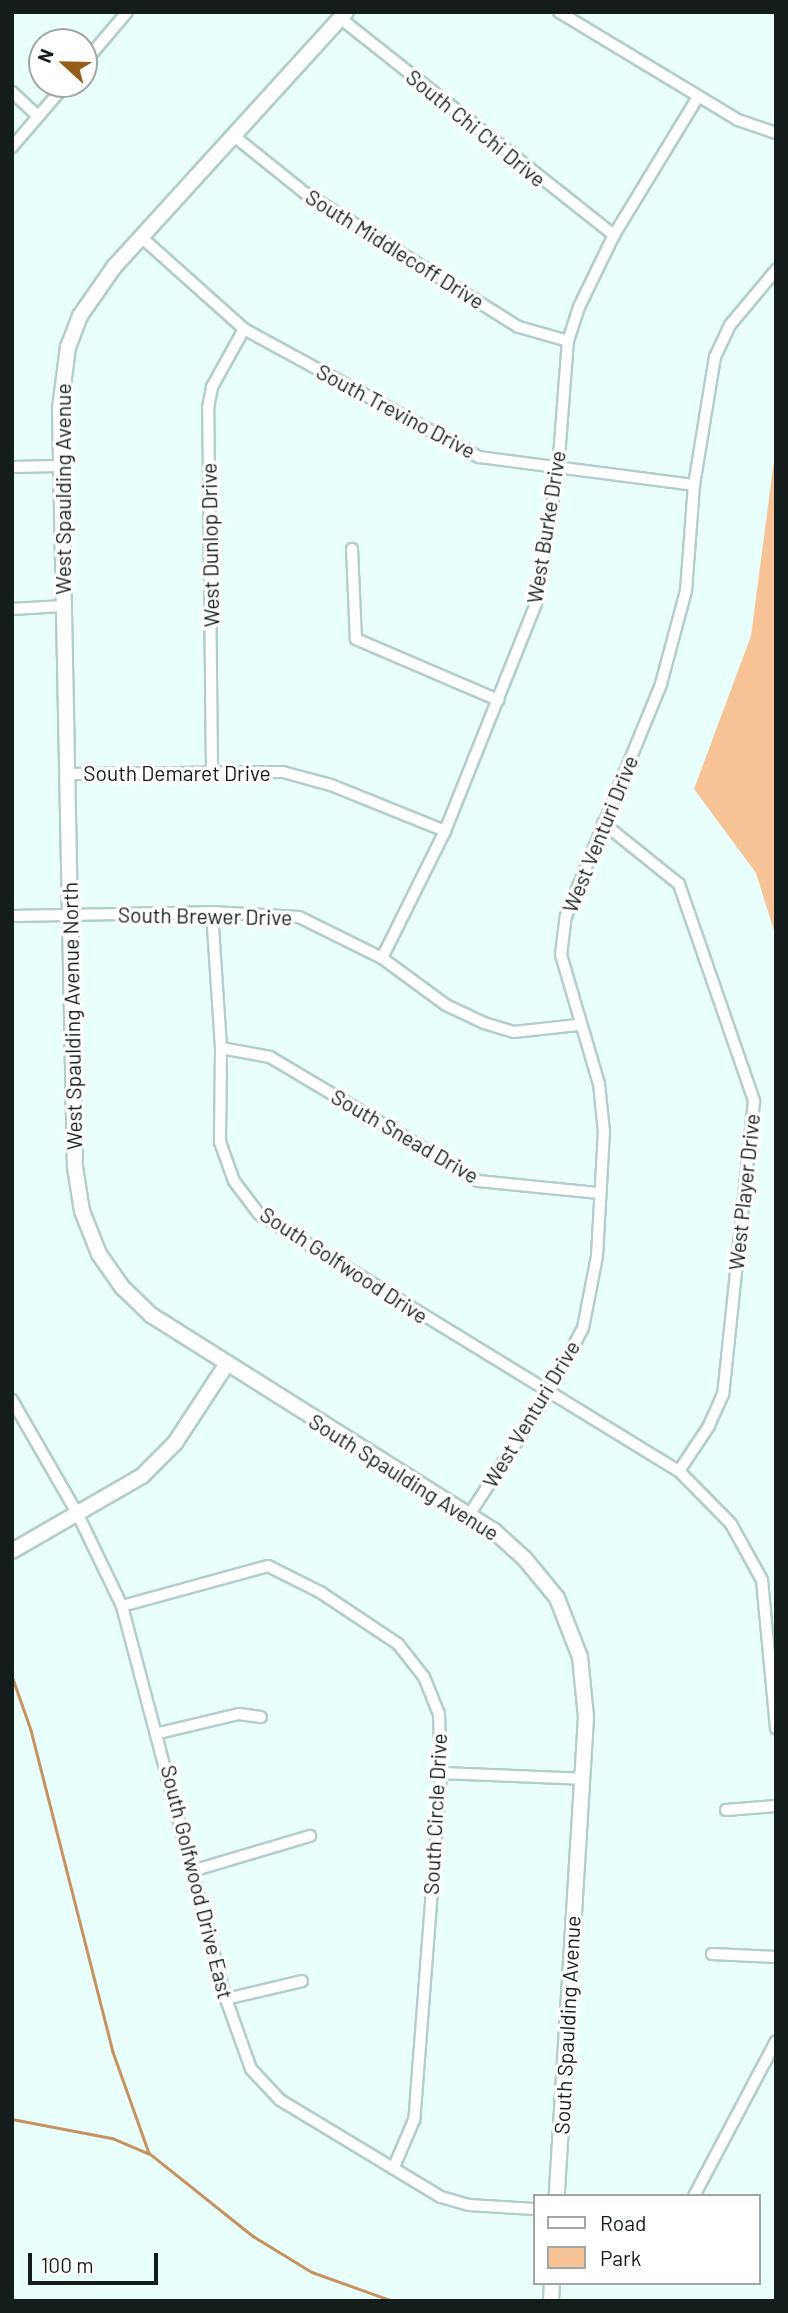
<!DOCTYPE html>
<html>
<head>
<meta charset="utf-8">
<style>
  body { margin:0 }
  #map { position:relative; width:788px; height:2313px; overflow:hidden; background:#e9fffc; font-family:Barlow,sans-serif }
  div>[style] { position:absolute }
  .green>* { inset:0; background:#f5c395 }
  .stream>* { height:2.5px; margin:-1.25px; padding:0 1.25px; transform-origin:1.25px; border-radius:1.25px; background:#c59261 }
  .roads { filter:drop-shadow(2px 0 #b3ceca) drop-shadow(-2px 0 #b3ceca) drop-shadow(0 2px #b3ceca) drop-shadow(0 -2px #b3ceca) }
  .street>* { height:10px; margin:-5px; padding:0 5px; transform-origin:5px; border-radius:5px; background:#fff }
  .secondary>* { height:14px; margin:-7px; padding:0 7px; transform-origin:7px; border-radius:7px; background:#fff }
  span { translate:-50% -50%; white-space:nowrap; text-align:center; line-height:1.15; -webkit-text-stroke:7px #fff; paint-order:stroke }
  .street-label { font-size:21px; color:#131d1c }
  .frame { position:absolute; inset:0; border:14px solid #131d1c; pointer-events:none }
  .legend { position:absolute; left:533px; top:2194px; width:228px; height:91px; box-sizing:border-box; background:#fff; border:2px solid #a1a5a4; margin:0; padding:9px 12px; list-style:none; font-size:21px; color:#131d1c }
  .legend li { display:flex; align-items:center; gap:14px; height:35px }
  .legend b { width:35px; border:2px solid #a1a5a4 }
  .north { position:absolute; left:28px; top:28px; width:70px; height:70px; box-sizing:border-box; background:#fff; border:2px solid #a1a5a4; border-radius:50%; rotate:292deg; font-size:19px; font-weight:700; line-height:28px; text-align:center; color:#131d1c }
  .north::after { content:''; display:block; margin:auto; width:24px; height:32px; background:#965c1a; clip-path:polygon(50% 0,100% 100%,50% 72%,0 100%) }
  .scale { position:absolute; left:28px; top:2253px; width:130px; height:32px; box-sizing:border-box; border:4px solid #131d1c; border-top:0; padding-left:9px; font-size:21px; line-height:24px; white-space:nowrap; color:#131d1c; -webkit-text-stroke:5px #fff; paint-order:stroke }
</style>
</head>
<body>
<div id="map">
  <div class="green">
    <i style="clip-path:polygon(776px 445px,776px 937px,756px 873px,694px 789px,751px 636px)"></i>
  </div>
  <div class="stream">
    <i style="left:12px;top:1676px;width:57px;rotate:70.6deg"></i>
    <i style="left:31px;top:1730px;width:332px;rotate:75.7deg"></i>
    <i style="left:113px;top:2052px;width:107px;rotate:70.4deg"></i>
    <i style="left:149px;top:2153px;width:133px;rotate:38.6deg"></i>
    <i style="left:253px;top:2236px;width:69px;rotate:31.4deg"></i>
    <i style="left:312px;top:2272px;width:86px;rotate:19.7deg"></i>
    <i style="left:12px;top:2119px;width:102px;rotate:10.8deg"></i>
    <i style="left:112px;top:2138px;width:39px;rotate:23deg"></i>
  </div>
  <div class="roads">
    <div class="street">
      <i style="left:559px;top:12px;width:209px;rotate:31.1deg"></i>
      <i style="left:738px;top:120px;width:40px;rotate:18.9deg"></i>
      <i style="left:340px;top:18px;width:350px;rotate:38.4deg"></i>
      <i style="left:84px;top:63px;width:67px;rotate:-49.9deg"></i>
      <i style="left:12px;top:92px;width:35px;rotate:43deg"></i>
      <i style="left:234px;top:136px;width:91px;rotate:38.8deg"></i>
      <i style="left:305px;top:193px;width:252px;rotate:32.1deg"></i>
      <i style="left:519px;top:327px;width:51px;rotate:15.9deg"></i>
      <i style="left:12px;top:147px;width:83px;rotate:-49.4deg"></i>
      <i style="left:140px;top:236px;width:140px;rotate:41.8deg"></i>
      <i style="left:244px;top:329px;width:268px;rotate:28.6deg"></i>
      <i style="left:479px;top:457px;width:217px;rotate:7.4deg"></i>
      <i style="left:12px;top:467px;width:48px;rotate:-1.2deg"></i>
      <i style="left:352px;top:549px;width:90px;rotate:87.5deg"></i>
      <i style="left:356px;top:639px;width:155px;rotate:23.2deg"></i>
      <i style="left:12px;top:609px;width:52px;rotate:-3.3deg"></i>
      <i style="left:212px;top:770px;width:362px;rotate:-90.6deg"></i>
      <i style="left:208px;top:408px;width:21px;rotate:-79deg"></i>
      <i style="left:212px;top:387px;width:66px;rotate:-61.1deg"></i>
      <i style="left:67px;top:774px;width:216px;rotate:-0.5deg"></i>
      <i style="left:283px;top:772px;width:50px;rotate:15.2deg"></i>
      <i style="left:331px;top:785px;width:123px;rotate:22deg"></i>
      <i style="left:603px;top:823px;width:97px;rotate:38.8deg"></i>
      <i style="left:679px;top:884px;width:230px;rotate:70.9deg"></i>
      <i style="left:754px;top:1101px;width:295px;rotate:96deg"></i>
      <i style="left:723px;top:1394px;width:35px;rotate:114deg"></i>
      <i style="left:709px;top:1426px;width:54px;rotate:123.7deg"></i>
      <i style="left:212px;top:912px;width:136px;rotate:86.2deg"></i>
      <i style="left:221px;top:1048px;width:94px;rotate:90.6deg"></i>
      <i style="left:220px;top:1142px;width:41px;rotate:70.3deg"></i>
      <i style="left:234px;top:1181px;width:41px;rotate:52.9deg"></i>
      <i style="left:259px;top:1214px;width:492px;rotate:31.5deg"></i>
      <i style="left:679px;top:1471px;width:74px;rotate:45.5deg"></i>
      <i style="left:731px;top:1524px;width:64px;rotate:61deg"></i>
      <i style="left:762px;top:1580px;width:149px;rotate:84.6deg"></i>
      <i style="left:12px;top:916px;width:200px;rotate:-1.1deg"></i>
      <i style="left:212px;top:912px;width:87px;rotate:3.3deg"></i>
      <i style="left:299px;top:917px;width:93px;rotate:26.3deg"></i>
      <i style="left:382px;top:958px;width:79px;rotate:36.3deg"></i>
      <i style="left:446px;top:1005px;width:42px;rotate:25.3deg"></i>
      <i style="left:484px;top:1023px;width:31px;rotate:17deg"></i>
      <i style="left:514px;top:1032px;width:64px;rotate:-6.2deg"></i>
      <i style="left:382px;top:958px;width:142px;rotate:-63.6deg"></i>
      <i style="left:445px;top:831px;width:245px;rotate:-68.2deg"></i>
      <i style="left:536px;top:604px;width:136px;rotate:-80.7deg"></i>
      <i style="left:558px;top:470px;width:129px;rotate:-85.6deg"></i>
      <i style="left:568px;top:341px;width:36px;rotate:-72deg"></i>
      <i style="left:579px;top:307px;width:80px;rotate:-64.1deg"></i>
      <i style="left:614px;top:235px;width:162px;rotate:-58.7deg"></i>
      <i style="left:221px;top:1048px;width:50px;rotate:10.4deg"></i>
      <i style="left:270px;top:1057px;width:242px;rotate:30.8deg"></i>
      <i style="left:478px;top:1181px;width:122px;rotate:5.7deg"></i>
      <i style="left:12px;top:1400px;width:133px;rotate:60.1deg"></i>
      <i style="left:78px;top:1515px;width:101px;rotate:64.2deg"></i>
      <i style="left:122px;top:1606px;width:407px;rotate:75.2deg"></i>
      <i style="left:226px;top:1999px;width:74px;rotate:70.3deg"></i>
      <i style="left:251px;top:2069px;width:42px;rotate:46.9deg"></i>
      <i style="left:280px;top:2100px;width:188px;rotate:31.1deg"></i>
      <i style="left:441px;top:2197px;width:29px;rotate:16deg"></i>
      <i style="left:469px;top:2205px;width:65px;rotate:3.5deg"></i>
      <i style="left:469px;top:1515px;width:145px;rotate:-56.9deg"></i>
      <i style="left:548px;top:1394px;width:75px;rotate:-62.1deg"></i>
      <i style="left:583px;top:1328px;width:73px;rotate:-79deg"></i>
      <i style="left:597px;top:1256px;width:124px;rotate:-86.8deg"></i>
      <i style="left:604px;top:1132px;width:48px;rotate:-95.9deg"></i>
      <i style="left:599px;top:1084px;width:134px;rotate:-106.4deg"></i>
      <i style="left:561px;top:955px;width:39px;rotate:-83deg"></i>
      <i style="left:566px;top:916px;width:251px;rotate:-67.7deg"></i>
      <i style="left:661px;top:684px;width:96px;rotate:-75deg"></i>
      <i style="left:686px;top:591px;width:106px;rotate:-85.7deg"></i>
      <i style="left:694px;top:485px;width:130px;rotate:-80.7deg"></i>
      <i style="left:715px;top:357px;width:35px;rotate:-65deg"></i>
      <i style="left:730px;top:325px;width:72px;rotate:-50.1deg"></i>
      <i style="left:122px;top:1606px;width:151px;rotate:-15.3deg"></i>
      <i style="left:268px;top:1566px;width:58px;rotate:26.6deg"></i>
      <i style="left:320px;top:1592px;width:94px;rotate:33.7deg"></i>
      <i style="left:398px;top:1644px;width:42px;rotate:51.8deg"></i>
      <i style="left:424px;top:1677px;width:40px;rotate:68deg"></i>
      <i style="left:439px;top:1714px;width:59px;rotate:88.1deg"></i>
      <i style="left:441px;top:1773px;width:348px;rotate:94.4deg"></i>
      <i style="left:414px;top:2120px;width:53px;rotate:113.2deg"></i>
      <i style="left:159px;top:1733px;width:82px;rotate:-13.4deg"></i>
      <i style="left:239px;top:1714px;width:22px;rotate:8deg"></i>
      <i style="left:441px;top:1773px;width:141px;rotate:2.4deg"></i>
      <i style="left:726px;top:1810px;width:50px;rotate:-4.6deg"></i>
      <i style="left:195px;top:1870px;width:120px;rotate:-16.5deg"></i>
      <i style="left:712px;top:1954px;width:64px;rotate:2.7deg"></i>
      <i style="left:226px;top:1999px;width:78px;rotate:-13.3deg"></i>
      <i style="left:694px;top:2196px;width:175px;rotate:-62.1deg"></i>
    </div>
    <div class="secondary">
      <i style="left:346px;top:12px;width:345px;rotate:132.3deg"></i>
      <i style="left:114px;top:267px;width:60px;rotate:124.8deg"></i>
      <i style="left:80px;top:316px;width:33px;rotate:111deg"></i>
      <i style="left:68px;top:347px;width:63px;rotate:97.4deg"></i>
      <i style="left:60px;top:409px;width:758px;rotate:88.87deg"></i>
      <i style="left:75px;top:1167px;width:45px;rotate:81deg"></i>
      <i style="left:82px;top:1211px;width:46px;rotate:68.4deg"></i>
      <i style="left:99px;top:1254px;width:40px;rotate:55.1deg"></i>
      <i style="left:122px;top:1287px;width:40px;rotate:44deg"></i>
      <i style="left:151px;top:1315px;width:404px;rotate:32.2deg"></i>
      <i style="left:493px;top:1530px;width:43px;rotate:42.2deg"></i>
      <i style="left:525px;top:1559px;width:50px;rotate:50.6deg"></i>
      <i style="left:557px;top:1598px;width:63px;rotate:68.7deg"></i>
      <i style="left:580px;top:1657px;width:60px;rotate:84.3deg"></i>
      <i style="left:586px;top:1717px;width:480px;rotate:93.5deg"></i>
      <i style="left:12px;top:1551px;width:150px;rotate:-30deg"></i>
      <i style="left:142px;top:1476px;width:47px;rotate:-45deg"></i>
      <i style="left:175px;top:1443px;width:93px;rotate:-56.8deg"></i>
      <i style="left:551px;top:2301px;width:18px;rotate:-87deg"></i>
    </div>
  </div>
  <div class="street-label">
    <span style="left:476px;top:128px;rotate:39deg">South Chi Chi Drive</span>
    <span style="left:395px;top:249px;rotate:32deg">South Middlecoff Drive</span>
    <span style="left:396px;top:411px;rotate:28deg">South Trevino Drive</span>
    <span style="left:63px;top:489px;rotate:-90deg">West Spaulding Avenue</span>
    <span style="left:546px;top:527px;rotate:-81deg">West Burke Drive</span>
    <span style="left:210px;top:545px;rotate:-91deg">West Dunlop Drive</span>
    <span style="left:177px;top:773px">South Demaret Drive</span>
    <span style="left:600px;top:834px;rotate:-68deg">West Venturi Drive</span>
    <span style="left:205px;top:916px;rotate:1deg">South Brewer Drive</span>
    <span style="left:72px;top:1016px;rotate:-91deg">West Spaulding Avenue North</span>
    <span style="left:405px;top:1136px;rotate:30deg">South Snead Drive</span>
    <span style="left:744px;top:1192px;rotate:-84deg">West Player Drive</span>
    <span style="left:344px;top:1265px;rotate:33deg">South Golfwood Drive</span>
    <span style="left:531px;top:1414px;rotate:-59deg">West Venturi Drive</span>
    <span style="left:404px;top:1477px;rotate:32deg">South Spaulding Avenue</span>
    <span style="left:435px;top:1814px;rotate:-87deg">South Circle Drive</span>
    <span style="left:197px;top:1882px;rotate:76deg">South Golfwood Drive East</span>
    <span style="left:567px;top:2025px;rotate:-87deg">South Spaulding Avenue</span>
  </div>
  <div class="frame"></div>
  <ul class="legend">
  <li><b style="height:9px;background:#fff"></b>Road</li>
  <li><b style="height:19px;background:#f5c395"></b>Park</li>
  </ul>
  <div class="north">N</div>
  <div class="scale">100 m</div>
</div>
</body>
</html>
